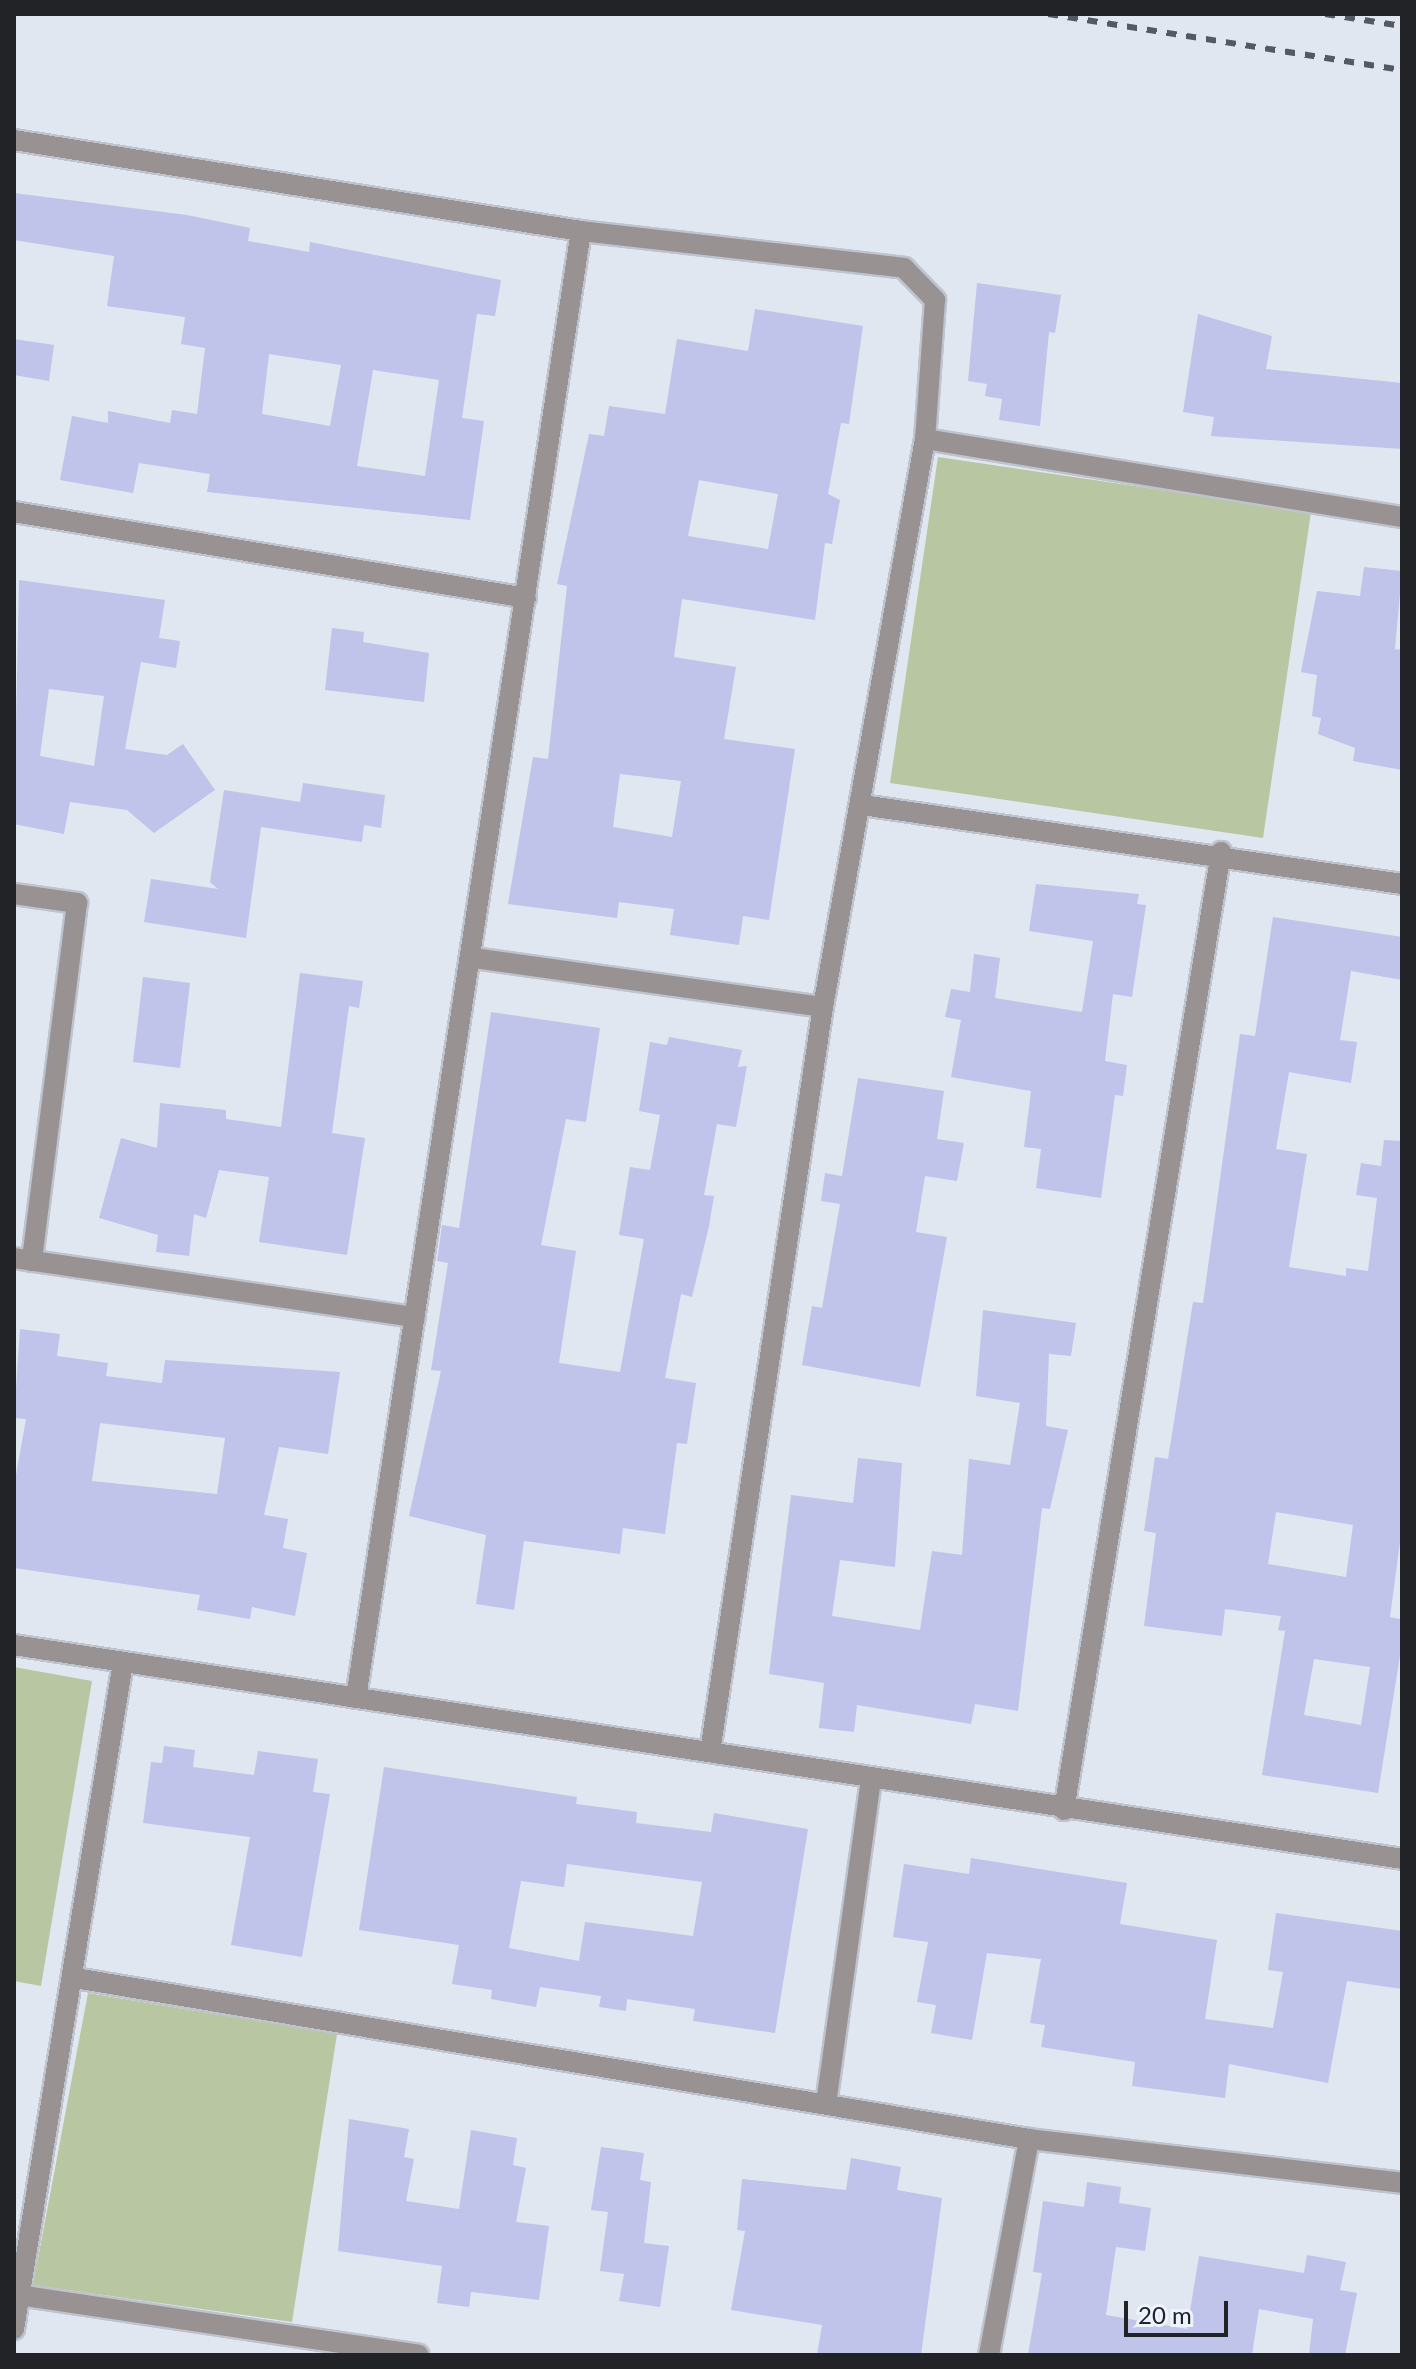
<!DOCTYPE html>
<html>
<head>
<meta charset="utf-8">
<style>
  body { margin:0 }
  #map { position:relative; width:1416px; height:2369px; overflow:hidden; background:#e0e7f1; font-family:Lato,sans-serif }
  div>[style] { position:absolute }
  .green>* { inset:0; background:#b8c7a2 }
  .building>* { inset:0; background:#c0c3ea }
  .roads { filter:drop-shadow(2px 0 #bec4cd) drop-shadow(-2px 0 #bec4cd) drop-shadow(0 2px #bec4cd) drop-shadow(0 -2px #bec4cd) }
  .minor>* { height:20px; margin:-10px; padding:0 10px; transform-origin:10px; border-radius:10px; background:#989292 }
  .rail>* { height:6px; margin-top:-3px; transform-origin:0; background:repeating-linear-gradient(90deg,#565a60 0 10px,transparent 0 20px) }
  span { translate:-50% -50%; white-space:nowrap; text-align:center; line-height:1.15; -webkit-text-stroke:6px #edf4ff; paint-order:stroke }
  .frame { position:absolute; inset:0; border:16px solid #212327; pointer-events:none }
  .scale { position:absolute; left:1124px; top:2301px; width:104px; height:36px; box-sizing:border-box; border:4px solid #212327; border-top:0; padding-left:10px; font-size:24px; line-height:28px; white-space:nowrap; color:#212327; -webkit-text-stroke:6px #edf4ff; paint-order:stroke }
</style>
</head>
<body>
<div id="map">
  <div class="green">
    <i style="clip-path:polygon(938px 457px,1311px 512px,1263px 838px,890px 783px)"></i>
    <i style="clip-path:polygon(14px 1667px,92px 1681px,41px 1986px,14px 1981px)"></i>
    <i style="clip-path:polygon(88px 1993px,337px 2034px,292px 2322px,33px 2285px)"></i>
  </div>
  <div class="building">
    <i style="clip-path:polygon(evenodd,14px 193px,187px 215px,250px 228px,248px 241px,309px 252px,310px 242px,501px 280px,495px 316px,477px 314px,462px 418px,484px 421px,470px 520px,207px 492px,210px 474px,139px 463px,133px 493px,60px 480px,72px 416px,108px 423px,108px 411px,170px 423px,172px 410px,197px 414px,205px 348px,181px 344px,185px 317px,107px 306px,114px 256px,14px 240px,14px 193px,269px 354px,341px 365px,330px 426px,262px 414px,269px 354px,14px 193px,373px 370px,439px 380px,425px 476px,357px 466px,373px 370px)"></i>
    <i style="clip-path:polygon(977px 283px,1061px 295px,1055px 333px,1049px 332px,1040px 426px,999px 420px,1002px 399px,985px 396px,987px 384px,968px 381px)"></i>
    <i style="clip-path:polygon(evenodd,755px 309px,863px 326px,849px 424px,841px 423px,828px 494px,840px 500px,832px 544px,825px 543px,815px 620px,682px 599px,674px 657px,736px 667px,724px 739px,795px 749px,769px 920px,743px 916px,739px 945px,670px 935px,674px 909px,619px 902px,617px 918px,508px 904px,533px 757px,548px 759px,567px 586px,557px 584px,589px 434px,604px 436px,609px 406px,665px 414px,677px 339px,748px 351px,755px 309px,699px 480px,778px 494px,768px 549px,688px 536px,699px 480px,755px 309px,620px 774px,681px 781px,672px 837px,613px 827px,620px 774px)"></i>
    <i style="clip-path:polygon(1198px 314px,1272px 336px,1266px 369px,1402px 383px,1402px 449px,1211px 436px,1214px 417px,1183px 412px)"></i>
    <i style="clip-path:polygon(14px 339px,54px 345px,49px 381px,14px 375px)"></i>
    <i style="clip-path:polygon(1364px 567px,1402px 571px,1395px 649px,1402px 650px,1402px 770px,1353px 761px,1355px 748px,1318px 734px,1321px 718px,1312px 716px,1317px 675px,1301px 672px,1317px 591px,1360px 596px)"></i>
    <i style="clip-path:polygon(evenodd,19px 580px,165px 600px,159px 638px,180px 641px,176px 668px,141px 662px,125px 749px,167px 755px,183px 744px,215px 790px,154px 833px,127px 810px,70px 802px,64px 834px,14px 824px,19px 580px,49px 689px,104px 696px,94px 766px,40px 756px,49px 689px)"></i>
    <i style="clip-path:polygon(332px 628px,364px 632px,363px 642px,429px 653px,424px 702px,325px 690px)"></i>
    <i style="clip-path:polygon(303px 783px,385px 795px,381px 828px,364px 825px,362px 842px,261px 827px,246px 938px,144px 922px,151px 879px,218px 889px,210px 882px,224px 790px,300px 802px)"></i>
    <i style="clip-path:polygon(1036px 884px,1139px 894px,1137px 904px,1146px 905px,1132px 997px,1113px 994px,1105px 1061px,1127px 1065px,1123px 1096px,1115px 1095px,1101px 1198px,1036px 1188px,1041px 1149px,1024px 1147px,1031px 1091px,951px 1077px,961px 1020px,945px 1017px,951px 989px,970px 992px,974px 954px,1000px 958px,995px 998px,1082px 1012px,1093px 941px,1029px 931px)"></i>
    <i style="clip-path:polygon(evenodd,1273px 917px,1402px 937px,1402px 980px,1351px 971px,1340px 1040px,1357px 1042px,1351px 1083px,1289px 1072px,1276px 1149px,1307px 1154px,1289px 1267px,1346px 1276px,1346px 1268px,1368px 1271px,1377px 1198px,1356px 1195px,1361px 1163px,1381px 1166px,1384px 1140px,1402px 1141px,1402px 1527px,1390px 1617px,1400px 1619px,1402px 1643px,1378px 1793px,1262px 1775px,1285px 1631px,1278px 1630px,1281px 1616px,1225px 1609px,1222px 1636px,1144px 1626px,1156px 1533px,1144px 1531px,1155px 1457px,1168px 1459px,1193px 1302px,1203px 1303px,1240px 1034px,1255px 1036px,1273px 917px,1276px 1512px,1353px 1525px,1346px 1577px,1268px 1564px,1276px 1512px,1273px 917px,1314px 1659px,1370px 1667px,1361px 1725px,1304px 1715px,1314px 1659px)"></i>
    <i style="clip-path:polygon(300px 973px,363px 981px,359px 1008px,349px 1006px,332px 1133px,365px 1138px,347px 1255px,259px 1242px,269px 1177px,219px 1170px,206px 1218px,194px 1214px,189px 1256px,156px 1252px,158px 1235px,99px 1218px,121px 1138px,157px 1148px,160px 1103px,226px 1110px,226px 1119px,281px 1127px)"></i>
    <i style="clip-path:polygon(143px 977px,190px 983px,180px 1068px,133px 1062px)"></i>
    <i style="clip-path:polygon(491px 1012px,600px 1028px,586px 1122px,566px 1119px,541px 1245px,576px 1251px,559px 1363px,620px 1372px,644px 1239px,619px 1235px,630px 1167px,650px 1170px,660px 1115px,639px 1111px,650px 1042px,667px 1045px,669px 1037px,742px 1050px,738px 1067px,747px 1066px,736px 1127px,717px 1124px,704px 1195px,714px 1196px,709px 1226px,692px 1297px,681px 1294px,665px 1378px,696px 1383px,687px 1444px,677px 1443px,665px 1534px,623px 1528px,620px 1554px,524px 1541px,514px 1610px,476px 1604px,486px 1535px,409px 1516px,441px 1371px,431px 1370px,448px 1263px,437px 1261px,442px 1225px,459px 1228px)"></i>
    <i style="clip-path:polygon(858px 1078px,944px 1091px,937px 1139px,964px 1143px,957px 1181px,925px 1176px,916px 1232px,947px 1237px,920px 1387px,802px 1365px,812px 1306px,822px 1308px,840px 1204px,821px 1201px,825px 1173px,842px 1176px)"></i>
    <i style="clip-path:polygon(983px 1310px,1076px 1323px,1071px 1356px,1049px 1354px,1046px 1426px,1068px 1430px,1050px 1509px,1042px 1508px,1018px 1711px,975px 1704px,971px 1724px,857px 1705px,854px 1732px,819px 1728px,824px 1683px,769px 1674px,791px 1495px,853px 1503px,858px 1458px,902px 1463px,895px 1567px,840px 1560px,832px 1616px,920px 1630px,932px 1551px,962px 1555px,969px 1459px,1010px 1465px,1020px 1403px,976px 1396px)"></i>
    <i style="clip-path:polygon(evenodd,20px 1329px,60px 1334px,57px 1356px,108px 1363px,106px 1376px,162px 1383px,165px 1360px,340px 1372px,328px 1454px,279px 1447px,264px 1515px,288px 1519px,283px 1548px,307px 1553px,295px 1616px,252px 1607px,250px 1619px,197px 1610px,200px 1595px,14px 1568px,14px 1486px,26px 1419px,14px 1418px,20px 1329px,100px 1423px,225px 1438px,217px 1494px,92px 1481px,100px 1423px)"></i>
    <i style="clip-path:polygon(164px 1746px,195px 1750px,193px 1767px,254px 1775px,258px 1751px,318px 1759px,313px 1792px,330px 1794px,302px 1957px,231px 1945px,250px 1837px,143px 1823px,151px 1762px,162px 1763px)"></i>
    <i style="clip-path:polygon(evenodd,384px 1767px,577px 1797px,576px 1804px,637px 1812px,636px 1823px,711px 1832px,714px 1813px,808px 1829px,775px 2033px,693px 2021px,695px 2009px,627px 1999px,626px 2011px,599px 2007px,601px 1996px,540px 1987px,536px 2007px,491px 1999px,492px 1990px,452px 1984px,459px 1945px,359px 1930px,384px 1767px,567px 1864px,702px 1882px,693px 1936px,585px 1922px,579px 1961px,509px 1948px,521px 1881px,564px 1887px,567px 1864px)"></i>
    <i style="clip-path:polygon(971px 1858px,1127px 1883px,1120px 1924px,1217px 1940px,1205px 2019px,1273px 2028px,1283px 1972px,1268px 1970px,1276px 1913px,1402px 1931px,1402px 1989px,1347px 1981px,1328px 2083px,1229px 2064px,1225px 2098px,1132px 2086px,1135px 2062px,1041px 2047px,1045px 2025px,1030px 2023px,1041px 1959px,987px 1953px,972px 2040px,931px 2033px,936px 2005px,917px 2002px,928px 1942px,893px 1937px,904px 1864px,969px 1874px)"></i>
    <i style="clip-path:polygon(349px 2119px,409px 2129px,404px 2157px,414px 2159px,406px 2201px,459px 2209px,471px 2130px,517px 2138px,513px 2165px,526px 2168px,516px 2222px,549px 2226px,539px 2300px,471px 2292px,469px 2307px,437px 2303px,442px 2266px,338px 2251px)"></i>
    <i style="clip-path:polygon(601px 2147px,644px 2153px,640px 2180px,651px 2182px,644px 2243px,669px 2246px,660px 2307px,619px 2301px,624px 2274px,600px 2271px,608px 2212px,591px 2210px)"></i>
    <i style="clip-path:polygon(851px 2158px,901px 2167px,897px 2190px,942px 2198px,921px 2355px,817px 2355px,822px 2325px,731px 2310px,745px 2231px,737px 2230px,742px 2179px,846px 2190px)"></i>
    <i style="clip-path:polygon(1087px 2182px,1121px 2187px,1119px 2203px,1151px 2208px,1145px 2251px,1116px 2247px,1106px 2315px,1187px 2329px,1199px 2256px,1304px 2273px,1307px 2255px,1346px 2262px,1340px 2290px,1357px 2293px,1345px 2355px,1309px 2355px,1313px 2319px,1259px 2309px,1252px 2355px,1028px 2355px,1042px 2273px,1033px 2272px,1043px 2201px,1084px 2207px)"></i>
  </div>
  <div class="roads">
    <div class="minor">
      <i style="left:14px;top:140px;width:574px;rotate:9.12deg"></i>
      <i style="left:581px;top:231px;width:325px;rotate:6.5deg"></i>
      <i style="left:904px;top:268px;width:45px;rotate:45.9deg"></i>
      <i style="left:935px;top:300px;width:139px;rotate:94.1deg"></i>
      <i style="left:14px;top:512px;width:519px;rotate:9.53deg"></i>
      <i style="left:862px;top:805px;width:546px;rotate:8.32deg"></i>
      <i style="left:14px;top:894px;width:64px;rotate:8.1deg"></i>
      <i style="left:77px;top:903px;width:361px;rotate:97.2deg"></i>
      <i style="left:474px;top:958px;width:352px;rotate:8deg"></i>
      <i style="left:14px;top:1258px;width:405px;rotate:8.4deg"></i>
      <i style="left:14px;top:1645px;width:1404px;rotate:8.76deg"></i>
      <i style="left:356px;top:1698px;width:1484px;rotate:-81.28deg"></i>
      <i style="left:710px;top:1752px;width:754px;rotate:-81.38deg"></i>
      <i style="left:823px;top:1007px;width:577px;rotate:-79.82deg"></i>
      <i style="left:925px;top:439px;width:483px;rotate:9.3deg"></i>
      <i style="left:1064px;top:1810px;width:971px;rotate:-80.69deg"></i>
      <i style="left:75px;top:1978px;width:967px;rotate:9.58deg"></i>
      <i style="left:1029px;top:2139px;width:376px;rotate:6.7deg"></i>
      <i style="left:826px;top:2104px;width:329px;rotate:-82.1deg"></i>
      <i style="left:19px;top:2295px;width:404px;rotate:8.5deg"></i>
      <i style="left:14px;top:2329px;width:675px;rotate:-80.71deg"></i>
      <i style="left:989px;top:2355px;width:220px;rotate:-79.5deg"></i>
    </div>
  </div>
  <div class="rail">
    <i style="left:1048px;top:14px;width:358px;rotate:9deg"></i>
    <i style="left:1325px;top:14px;width:78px;rotate:8.9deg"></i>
  </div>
  <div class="frame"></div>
  <div class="scale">20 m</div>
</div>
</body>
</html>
